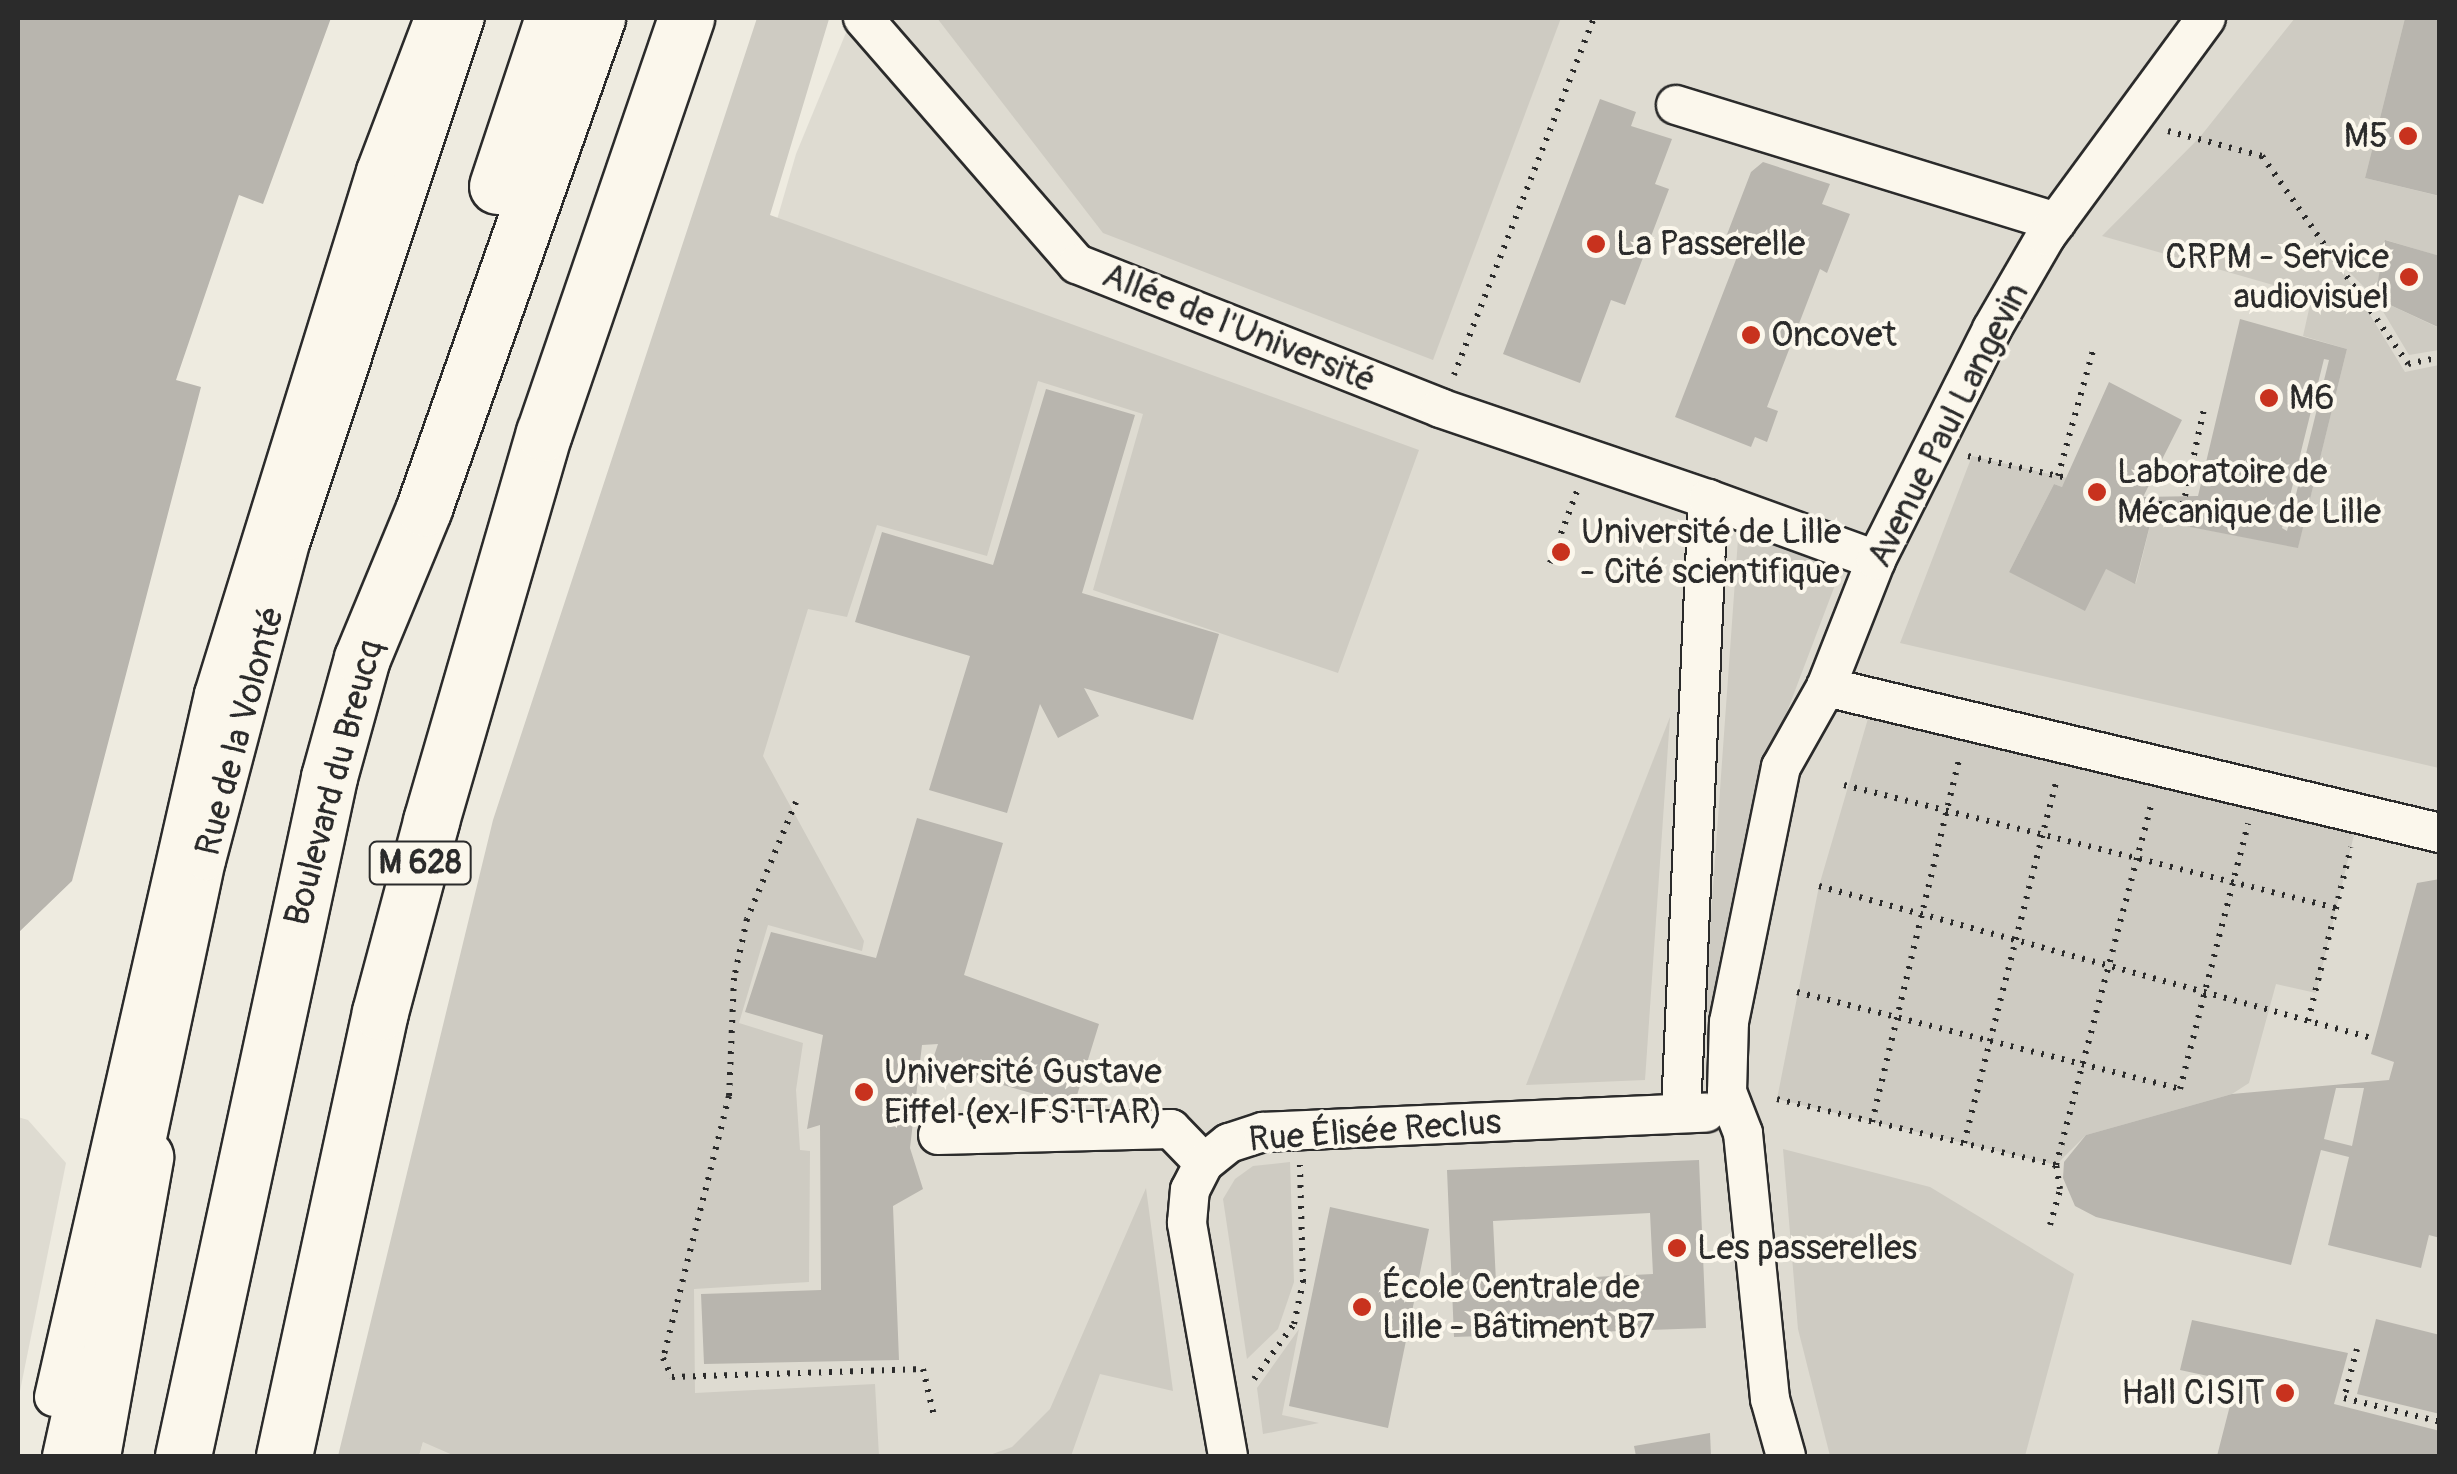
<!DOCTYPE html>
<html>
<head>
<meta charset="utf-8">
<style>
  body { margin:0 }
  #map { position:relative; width:2457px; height:1474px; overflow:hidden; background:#eeebe0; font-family:Pangolin,sans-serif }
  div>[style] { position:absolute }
  .built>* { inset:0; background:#dedbd1 }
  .green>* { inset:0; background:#cecbc2 }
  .building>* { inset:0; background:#b8b5ae }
  .path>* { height:6px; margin-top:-3px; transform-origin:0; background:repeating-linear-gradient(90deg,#2b2b2b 0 2.5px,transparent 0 10.5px) }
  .roads { filter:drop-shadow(2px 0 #2b2b2b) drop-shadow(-2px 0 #2b2b2b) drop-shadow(0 2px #2b2b2b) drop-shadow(0 -2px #2b2b2b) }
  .minor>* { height:38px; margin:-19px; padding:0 19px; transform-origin:19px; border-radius:19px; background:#fbf7ec }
  .highway>* { height:55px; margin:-27.5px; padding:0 27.5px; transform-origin:27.5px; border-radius:27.5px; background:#fbf7ec }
  .dots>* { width:28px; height:28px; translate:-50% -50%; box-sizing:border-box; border:5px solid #fbf7ec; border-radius:50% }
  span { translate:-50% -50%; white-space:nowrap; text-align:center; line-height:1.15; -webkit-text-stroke:8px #fbf7ec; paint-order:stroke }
  .shield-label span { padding:2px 8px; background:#fbf7ec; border:2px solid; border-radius:8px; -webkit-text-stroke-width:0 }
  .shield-label { font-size:32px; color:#2b2b2b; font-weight:700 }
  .poi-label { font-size:35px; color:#2b2b2b }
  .right { translate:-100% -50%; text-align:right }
  .left { translate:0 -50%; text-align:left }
  .street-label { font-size:35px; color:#2b2b2b }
  .frame { position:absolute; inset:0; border:20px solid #2b2b2b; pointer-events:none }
</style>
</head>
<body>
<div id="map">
  <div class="built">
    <i style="clip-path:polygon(852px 18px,2439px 18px,2439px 1456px,419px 1456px,796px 154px)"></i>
    <i style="clip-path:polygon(18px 1117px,28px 1120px,66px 1163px,18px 1401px)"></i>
  </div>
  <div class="green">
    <i style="clip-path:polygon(757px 18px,829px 19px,770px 215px,1419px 450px,1338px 673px,1093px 590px,1143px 414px,1038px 381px,987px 556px,877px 525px,847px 617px,808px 609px,763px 756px,864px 941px,862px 951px,768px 925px,739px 1023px,803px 1043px,796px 1090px,800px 1150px,810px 1151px,809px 1282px,694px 1289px,695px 1393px,875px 1384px,879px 1456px,455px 1456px,423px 1442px,419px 1456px,338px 1456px,493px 820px)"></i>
    <i style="clip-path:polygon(937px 18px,1561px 18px,1433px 360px,1103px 233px)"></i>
    <i style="clip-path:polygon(2295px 18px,2405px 18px,2365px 178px,2439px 196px,2439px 256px,2386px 240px,2375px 298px,2439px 328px,2439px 350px,2409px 355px,2375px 298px,2335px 258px,2405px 372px,2439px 365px,2439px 768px,1900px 643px,1972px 456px,2067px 478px,2062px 487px,2054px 484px,2009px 572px,2106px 569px,2136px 583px,2153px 513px,2194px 513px,2191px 527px,2298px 547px,2347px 349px,2303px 336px,2312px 296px,2102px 236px,2200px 137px)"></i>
    <i style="clip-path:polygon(1739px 525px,1843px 564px,1771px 754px,1718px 1013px,1704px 1013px)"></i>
    <i style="clip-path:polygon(1874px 698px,2359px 814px,2316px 993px,2276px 984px,2249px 1083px,2232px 1094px,2086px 1135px,2056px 1165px,1777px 1099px,1819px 886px)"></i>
    <i style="clip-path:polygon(1670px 717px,1645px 1080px,1526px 1085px)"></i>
    <i style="clip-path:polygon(1783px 1149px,1930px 1187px,2074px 1274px,2025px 1456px,1830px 1456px,1798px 1329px)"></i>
    <i style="clip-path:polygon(1290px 1162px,1294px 1282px,1278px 1329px,1247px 1359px,1223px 1199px,1235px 1179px,1253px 1166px)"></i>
    <i style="clip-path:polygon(1146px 1188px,1173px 1391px,1100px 1374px,1071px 1456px,987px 1456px,1012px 1447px,1050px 1409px)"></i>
    <i style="clip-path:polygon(1299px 1329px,1282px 1415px,1319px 1423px,1263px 1434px,1257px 1388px)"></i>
  </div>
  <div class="building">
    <i style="clip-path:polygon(18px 18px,331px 18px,263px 204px,239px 195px,176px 380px,201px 387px,72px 881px,18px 933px)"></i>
    <i style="clip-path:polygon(2405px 18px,2440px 18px,2440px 196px,2365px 178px)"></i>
    <i style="clip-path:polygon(1600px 99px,1636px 112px,1631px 126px,1672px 139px,1655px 184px,1669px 189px,1625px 305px,1611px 300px,1580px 383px,1503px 354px)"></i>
    <i style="clip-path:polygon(1763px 162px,1830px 184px,1822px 204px,1850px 214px,1827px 273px,1820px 269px,1767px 407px,1778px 411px,1767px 442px,1755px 437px,1751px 447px,1675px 417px,1742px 244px,1726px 237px,1751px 172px)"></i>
    <i style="clip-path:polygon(2385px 240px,2440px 256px,2440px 328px,2375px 298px)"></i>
    <i style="clip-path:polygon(evenodd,2240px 319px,2347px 349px,2298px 548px,2190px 527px,2194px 513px,2153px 513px,2135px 584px,2106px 569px,2085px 611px,2009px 572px,2054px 484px,2062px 487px,2109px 382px,2182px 420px,2143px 497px,2198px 496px,2240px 319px,2324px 359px,2329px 360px,2287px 531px,2282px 528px,2324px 359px)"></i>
    <i style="clip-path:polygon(1046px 389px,1135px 415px,1082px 593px,1219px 634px,1193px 720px,1084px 688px,1099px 716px,1058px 738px,1040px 704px,1007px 813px,929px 790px,970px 656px,855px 622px,882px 532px,993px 565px)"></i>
    <i style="clip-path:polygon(917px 818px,1003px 843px,964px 975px,1099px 1024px,1074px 1105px,931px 1065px,938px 1044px,922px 1045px,910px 1148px,923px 1189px,893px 1206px,899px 1360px,704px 1364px,701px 1294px,821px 1290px,820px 1125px,807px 1129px,823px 1035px,745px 1012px,771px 932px,876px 958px)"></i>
    <i style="clip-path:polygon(evenodd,2440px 879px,2440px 1238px,2429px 1235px,2421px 1268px,2328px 1245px,2349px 1157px,2321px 1150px,2291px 1265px,2096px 1217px,2075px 1206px,2063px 1178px,2064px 1162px,2086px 1135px,2232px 1094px,2389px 1080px,2394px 1062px,2371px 1054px,2375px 1039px,2417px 883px,2440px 879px,2336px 1088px,2364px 1088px,2352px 1146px,2324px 1139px,2336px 1088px)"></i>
    <i style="clip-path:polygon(evenodd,1699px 1160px,1706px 1328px,1454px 1337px,1447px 1170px,1699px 1160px,1650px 1213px,1653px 1274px,1496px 1282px,1493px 1221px,1650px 1213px)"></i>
    <i style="clip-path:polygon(1330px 1207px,1429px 1229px,1388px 1428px,1289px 1406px)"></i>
    <i style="clip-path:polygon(2376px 1319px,2440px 1335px,2440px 1414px,2357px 1394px)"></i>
    <i style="clip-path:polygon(2192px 1320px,2348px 1353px,2334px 1404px,2440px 1431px,2440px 1456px,2217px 1456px,2236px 1382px,2180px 1370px)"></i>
    <i style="clip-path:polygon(1710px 1433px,1711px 1456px,1636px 1456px,1634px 1446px)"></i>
  </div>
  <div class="path">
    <i style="left:2168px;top:131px;width:97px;rotate:14.9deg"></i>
    <i style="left:2262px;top:156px;width:254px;rotate:54.9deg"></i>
    <i style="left:2408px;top:364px;width:33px;rotate:-12deg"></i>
    <i style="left:1454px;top:375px;width:383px;rotate:-68.6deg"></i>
    <i style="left:1968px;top:456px;width:101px;rotate:12.5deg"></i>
    <i style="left:2058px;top:476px;width:130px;rotate:-74.4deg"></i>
    <i style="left:2185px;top:496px;width:94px;rotate:-77.7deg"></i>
    <i style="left:2138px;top:504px;width:58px"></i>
    <i style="left:1550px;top:563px;width:77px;rotate:-69.4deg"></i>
    <i style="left:1844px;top:785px;width:507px;rotate:14.04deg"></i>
    <i style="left:796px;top:802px;width:127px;rotate:112.7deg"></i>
    <i style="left:747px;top:919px;width:60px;rotate:102.4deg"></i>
    <i style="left:734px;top:978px;width:118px;rotate:92.4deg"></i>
    <i style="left:729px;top:1096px;width:270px;rotate:104.1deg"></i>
    <i style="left:663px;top:1358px;width:21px;rotate:65deg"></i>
    <i style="left:672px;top:1377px;width:251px;rotate:-1.8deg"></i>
    <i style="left:923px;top:1369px;width:48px;rotate:76.8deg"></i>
    <i style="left:1819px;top:886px;width:577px;rotate:15.39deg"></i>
    <i style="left:1797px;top:992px;width:395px;rotate:14.2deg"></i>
    <i style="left:2180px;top:1089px;width:274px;rotate:-75.6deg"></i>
    <i style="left:2308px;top:1021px;width:179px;rotate:-76.1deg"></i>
    <i style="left:1777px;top:1099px;width:287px;rotate:13.3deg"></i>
    <i style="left:2056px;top:1165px;width:375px;rotate:-75.2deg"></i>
    <i style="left:1872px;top:1122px;width:376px;rotate:-76.5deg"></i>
    <i style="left:1964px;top:1143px;width:376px;rotate:-75.7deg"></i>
    <i style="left:2050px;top:1225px;width:37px;rotate:-74deg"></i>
    <i style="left:2060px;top:1189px;width:24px;rotate:-99deg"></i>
    <i style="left:2357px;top:1349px;width:51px;rotate:104.9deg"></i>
    <i style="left:2344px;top:1398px;width:99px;rotate:14deg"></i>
    <i style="left:1254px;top:1379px;width:68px;rotate:-54deg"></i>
    <i style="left:1294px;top:1324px;width:43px;rotate:-77.9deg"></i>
    <i style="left:1303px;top:1282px;width:117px;rotate:-91.5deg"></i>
  </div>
  <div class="roads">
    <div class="minor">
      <i style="left:863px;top:18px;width:326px;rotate:49deg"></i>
      <i style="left:1077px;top:264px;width:391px;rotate:21.6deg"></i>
      <i style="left:1440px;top:408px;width:283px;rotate:18.8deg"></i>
      <i style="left:1708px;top:499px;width:614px;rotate:92.52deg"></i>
      <i style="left:1676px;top:105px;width:398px;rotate:17.1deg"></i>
      <i style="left:1708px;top:499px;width:179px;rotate:20deg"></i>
      <i style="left:1826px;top:687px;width:631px;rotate:13.38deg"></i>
      <i style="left:938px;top:1135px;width:233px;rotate:-1.5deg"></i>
      <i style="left:1171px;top:1129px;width:47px;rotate:45.9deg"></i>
      <i style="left:138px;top:1180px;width:326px;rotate:-78deg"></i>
      <i style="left:206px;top:861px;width:332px;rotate:-75.2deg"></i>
      <i style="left:291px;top:540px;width:550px;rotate:-71.57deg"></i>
      <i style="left:54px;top:1397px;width:721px;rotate:-77.18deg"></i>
      <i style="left:214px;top:694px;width:548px;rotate:-72.79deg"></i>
      <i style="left:376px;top:171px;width:164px;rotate:-69.2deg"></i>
      <i style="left:62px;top:1456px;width:92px;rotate:-77.5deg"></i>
      <i style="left:1228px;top:1456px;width:237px;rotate:-100deg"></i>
      <i style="left:1187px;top:1223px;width:33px;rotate:-85deg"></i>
      <i style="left:1190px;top:1190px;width:30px;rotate:-63deg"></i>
      <i style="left:1204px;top:1163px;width:32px;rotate:-39deg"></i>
      <i style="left:1229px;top:1143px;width:36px;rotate:-18deg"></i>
      <i style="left:1263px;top:1132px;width:443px;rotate:-2.5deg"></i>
      <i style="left:1786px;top:1456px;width:59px;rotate:-105.7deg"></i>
      <i style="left:1770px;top:1399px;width:267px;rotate:-95.8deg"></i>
      <i style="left:1743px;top:1133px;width:44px;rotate:-111.3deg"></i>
      <i style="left:1727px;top:1092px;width:70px;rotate:-88.4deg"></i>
      <i style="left:1729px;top:1022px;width:260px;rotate:-78.5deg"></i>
      <i style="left:1781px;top:767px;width:92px;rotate:-60.6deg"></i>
      <i style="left:1826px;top:687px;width:136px;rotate:-68.5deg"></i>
      <i style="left:1876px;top:560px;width:258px;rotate:-63.3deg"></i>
      <i style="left:1992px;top:329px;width:108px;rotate:-59.9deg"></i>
      <i style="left:2046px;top:236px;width:270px;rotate:-53.7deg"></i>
    </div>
    <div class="highway">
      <i style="left:497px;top:186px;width:177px;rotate:-71.6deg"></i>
      <i style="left:92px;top:1456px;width:304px;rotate:-79.9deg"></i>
      <i style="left:183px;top:1456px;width:695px;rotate:-77.86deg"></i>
      <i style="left:329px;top:777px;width:123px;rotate:-74.5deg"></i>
      <i style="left:362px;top:658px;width:162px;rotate:-67.5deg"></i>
      <i style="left:424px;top:508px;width:520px;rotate:-70.55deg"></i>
      <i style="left:284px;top:1456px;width:454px;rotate:-77.8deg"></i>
      <i style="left:380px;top:1012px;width:198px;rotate:-75deg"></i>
      <i style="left:431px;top:821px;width:404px;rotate:-73.8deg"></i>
      <i style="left:544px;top:433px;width:439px;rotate:-71.1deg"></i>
    </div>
  </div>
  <div class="dots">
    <i style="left:2408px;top:136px;background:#c8321e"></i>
    <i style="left:1596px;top:244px;background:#c8321e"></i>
    <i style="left:2409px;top:277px;background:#c8321e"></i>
    <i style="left:1751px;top:335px;background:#c8321e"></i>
    <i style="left:2269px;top:398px;background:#c8321e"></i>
    <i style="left:2097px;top:492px;background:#c8321e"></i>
    <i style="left:1561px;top:552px;background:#c8321e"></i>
    <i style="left:864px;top:1092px;background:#c8321e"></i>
    <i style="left:1677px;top:1248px;background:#c8321e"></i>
    <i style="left:1362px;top:1307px;background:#c8321e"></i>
    <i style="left:2285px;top:1393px;background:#c8321e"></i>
  </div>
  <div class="shield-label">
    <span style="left:420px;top:863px">M 628</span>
  </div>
  <div class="poi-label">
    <span class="right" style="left:2388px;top:136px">M5</span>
    <span class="left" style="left:1616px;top:244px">La Passerelle</span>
    <span class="right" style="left:2389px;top:277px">CRPM - Service<br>audiovisuel</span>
    <span class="left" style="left:1771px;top:335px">Oncovet</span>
    <span class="left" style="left:2289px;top:398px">M6</span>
    <span class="left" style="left:2117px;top:492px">Laboratoire de<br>Mécanique de Lille</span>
    <span class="left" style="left:1581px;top:552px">Université de Lille<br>‐ Cité scientifique</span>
    <span class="left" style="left:884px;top:1092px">Université Gustave<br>Eiffel (ex IFSTTAR)</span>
    <span class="left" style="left:1697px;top:1248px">Les passerelles</span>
    <span class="left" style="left:1382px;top:1307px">École Centrale de<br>Lille - Bâtiment B7</span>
    <span class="right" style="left:2265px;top:1393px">Hall CISIT</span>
  </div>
  <div class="street-label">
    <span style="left:1239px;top:328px;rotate:22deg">Allée de l'Université</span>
    <span style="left:1948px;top:425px;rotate:-63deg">Avenue Paul Langevin</span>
    <span style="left:240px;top:731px;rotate:-75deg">Rue de la Volonté</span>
    <span style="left:334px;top:783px;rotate:-75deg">Boulevard du Breucq</span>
    <span style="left:1375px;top:1131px;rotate:-4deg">Rue Élisée Reclus</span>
  </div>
  <div class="frame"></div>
</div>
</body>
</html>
